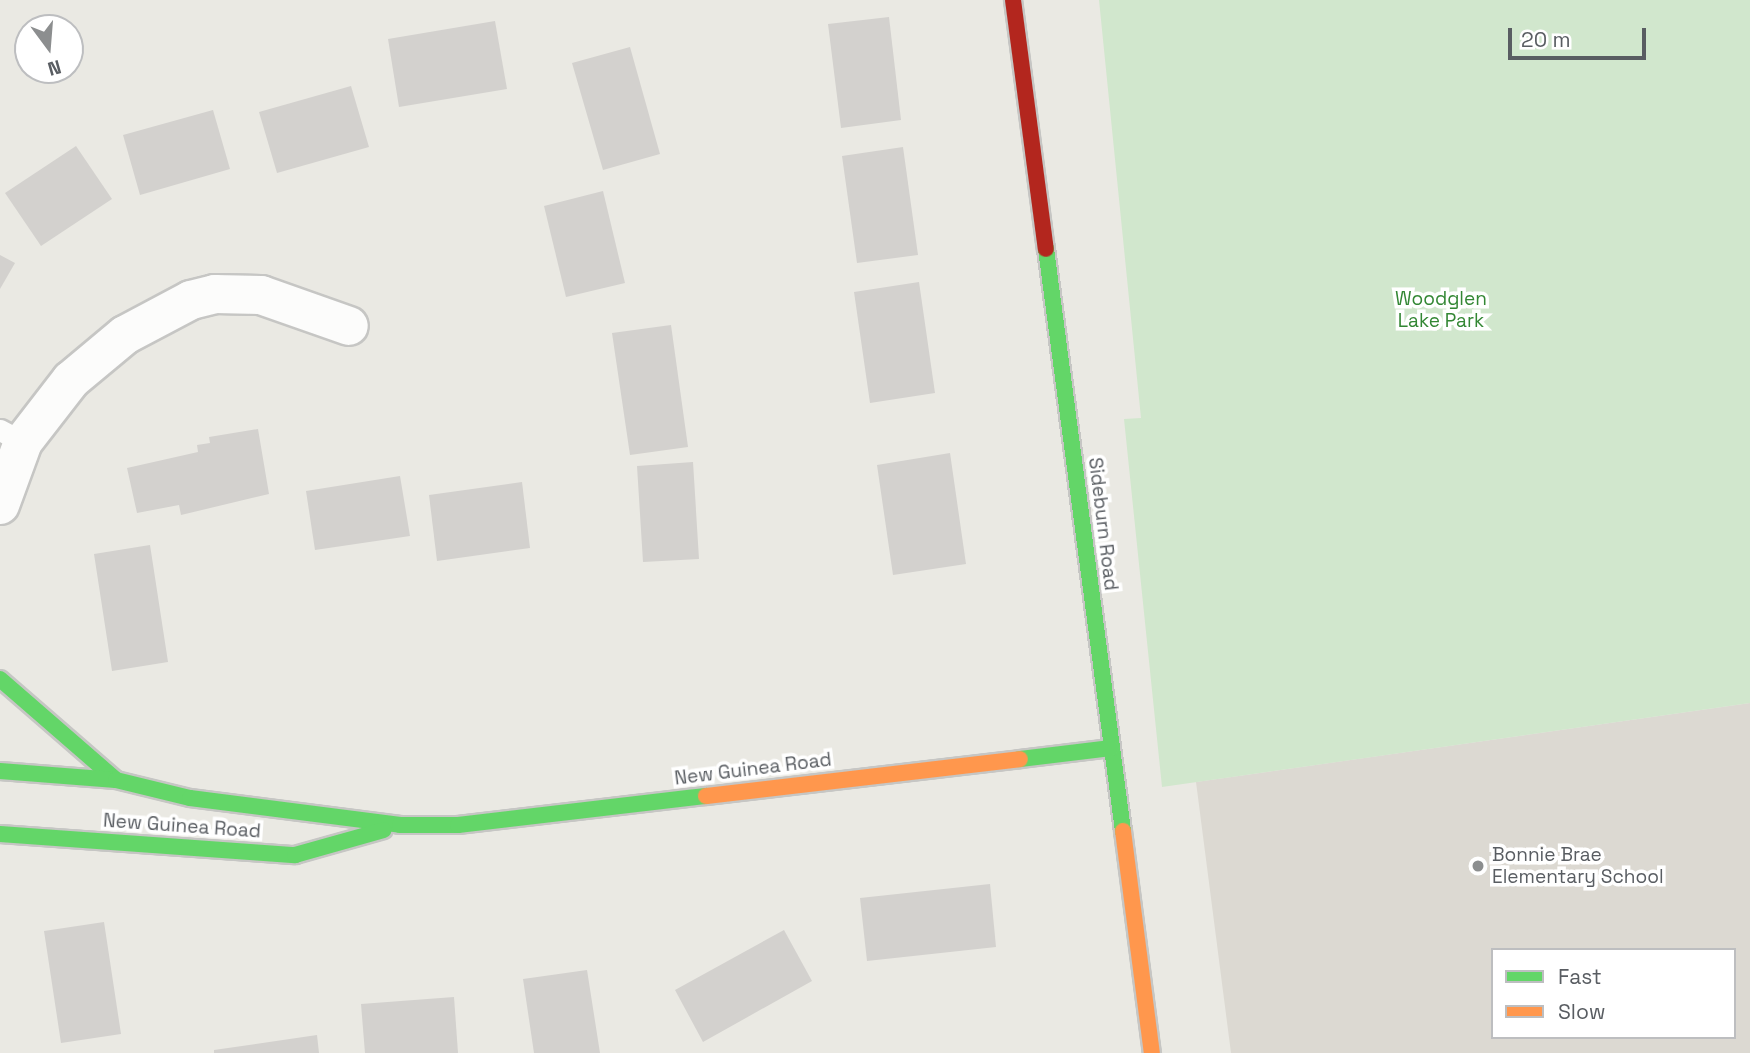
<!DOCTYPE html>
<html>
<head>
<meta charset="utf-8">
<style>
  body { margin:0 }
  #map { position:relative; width:1750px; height:1053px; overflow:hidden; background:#eae9e3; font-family:"Space Grotesk",sans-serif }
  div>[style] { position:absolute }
  .education>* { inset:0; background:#dcd9d2 }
  .green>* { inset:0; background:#d1e7cd }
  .building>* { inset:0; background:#d3d1ce }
  .roads { filter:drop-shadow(2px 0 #c6c6c4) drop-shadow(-2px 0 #c6c6c4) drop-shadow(0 2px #c6c6c4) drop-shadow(0 -2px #c6c6c4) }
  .lane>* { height:21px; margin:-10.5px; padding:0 10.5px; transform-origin:10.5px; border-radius:10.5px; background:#fcfcfb }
  .street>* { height:38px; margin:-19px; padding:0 19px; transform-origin:19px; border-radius:19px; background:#fcfcfb }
  .fast>* { height:16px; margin:-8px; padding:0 8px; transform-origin:8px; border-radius:8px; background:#63d668 }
  .slow>* { height:16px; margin:-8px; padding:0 8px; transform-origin:8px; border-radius:8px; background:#ff974d }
  .jam>* { height:16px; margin:-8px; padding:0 8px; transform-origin:8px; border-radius:8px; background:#b3261e }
  .dots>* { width:19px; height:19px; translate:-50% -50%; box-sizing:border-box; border:4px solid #fff; border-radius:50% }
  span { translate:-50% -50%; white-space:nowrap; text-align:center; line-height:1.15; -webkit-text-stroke:7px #fff; paint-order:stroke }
  .park-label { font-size:19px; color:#338734 }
  .street-label { font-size:19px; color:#595d62 }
  .poi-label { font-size:19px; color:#595d62 }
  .left { translate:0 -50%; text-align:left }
  .legend { position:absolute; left:1491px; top:948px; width:245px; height:91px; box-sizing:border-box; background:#fff; border:2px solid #bdbec0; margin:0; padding:9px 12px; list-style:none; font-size:21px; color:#595d62 }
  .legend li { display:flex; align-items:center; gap:14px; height:35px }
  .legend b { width:35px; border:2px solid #bdbec0 }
  .north { position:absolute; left:14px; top:14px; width:70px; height:70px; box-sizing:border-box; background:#fff; border:2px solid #bdbec0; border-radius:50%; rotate:164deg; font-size:19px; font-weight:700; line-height:28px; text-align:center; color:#595d62 }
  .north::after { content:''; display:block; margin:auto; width:24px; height:32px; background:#8c8e8f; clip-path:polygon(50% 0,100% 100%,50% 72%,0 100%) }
  .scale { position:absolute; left:1508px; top:28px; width:138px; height:32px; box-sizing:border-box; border:4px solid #595d62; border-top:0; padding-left:9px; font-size:21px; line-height:24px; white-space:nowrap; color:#595d62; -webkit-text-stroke:5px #fff; paint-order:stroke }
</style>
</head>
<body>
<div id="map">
  <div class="education">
    <i style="clip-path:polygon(evenodd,1750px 703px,1750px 1053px,1231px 1053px,1196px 782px,1750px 703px,1493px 950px,1734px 950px,1734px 1037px,1493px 1037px,1493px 950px)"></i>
  </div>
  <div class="green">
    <i style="clip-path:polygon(1099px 0,1750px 0,1750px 703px,1162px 787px,1124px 419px,1141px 418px)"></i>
  </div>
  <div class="building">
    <i style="clip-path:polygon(889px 17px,901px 120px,841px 128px,828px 24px)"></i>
    <i style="clip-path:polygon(495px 21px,507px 89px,399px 107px,388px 39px)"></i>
    <i style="clip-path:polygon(630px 47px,660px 154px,603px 170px,572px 63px)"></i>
    <i style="clip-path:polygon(351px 86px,369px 147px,277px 173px,259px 112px)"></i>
    <i style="clip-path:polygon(213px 110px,230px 169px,140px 195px,123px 135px)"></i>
    <i style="clip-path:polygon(76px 146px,112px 199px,41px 246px,5px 193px)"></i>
    <i style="clip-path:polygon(903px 147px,918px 255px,857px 263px,842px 156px)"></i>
    <i style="clip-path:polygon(603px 191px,625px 283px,566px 297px,544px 206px)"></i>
    <i style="clip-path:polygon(0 255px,15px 263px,0 289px)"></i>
    <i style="clip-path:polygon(919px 282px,935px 393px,870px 403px,854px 292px)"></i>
    <i style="clip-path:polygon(671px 325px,688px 447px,630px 455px,612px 333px)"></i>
    <i style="clip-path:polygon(258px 429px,269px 494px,181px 515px,179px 505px,137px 513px,127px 468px,198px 452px,197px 445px,210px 443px,209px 437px)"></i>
    <i style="clip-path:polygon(950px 453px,966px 564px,893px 575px,877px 465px)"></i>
    <i style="clip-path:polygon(693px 462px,699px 559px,643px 562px,637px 466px)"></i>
    <i style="clip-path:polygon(400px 476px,410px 536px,315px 550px,306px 491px)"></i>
    <i style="clip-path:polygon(522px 482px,530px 548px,437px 561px,429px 495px)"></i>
    <i style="clip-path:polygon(150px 545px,168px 662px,112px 671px,94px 554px)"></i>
    <i style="clip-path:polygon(990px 884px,996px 947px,867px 961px,860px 898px)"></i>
    <i style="clip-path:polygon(104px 922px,121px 1034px,61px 1043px,44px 931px)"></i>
    <i style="clip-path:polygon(784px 930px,812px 981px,703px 1042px,675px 990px)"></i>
    <i style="clip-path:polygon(587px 970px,600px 1053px,534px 1053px,523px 979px)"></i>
    <i style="clip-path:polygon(454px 997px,458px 1053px,365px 1053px,361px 1004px)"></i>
    <i style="clip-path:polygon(317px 1035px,319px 1053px,214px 1053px,214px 1050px)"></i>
  </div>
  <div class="roads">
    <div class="lane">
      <i style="left:0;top:430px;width:26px;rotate:28deg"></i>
    </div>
    <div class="street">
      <i style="left:0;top:505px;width:67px;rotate:-69.9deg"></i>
      <i style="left:23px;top:442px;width:78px;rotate:-52.3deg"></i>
      <i style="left:71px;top:380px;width:70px;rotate:-39.8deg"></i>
      <i style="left:125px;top:335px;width:75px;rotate:-27.9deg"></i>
      <i style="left:191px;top:300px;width:25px;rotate:-14deg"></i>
      <i style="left:215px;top:294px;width:46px;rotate:1.2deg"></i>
      <i style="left:261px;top:295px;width:93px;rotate:19.4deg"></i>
    </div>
    <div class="fast">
      <i style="left:1046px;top:249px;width:587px;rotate:82.46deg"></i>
      <i style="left:0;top:679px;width:154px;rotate:41deg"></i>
      <i style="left:1020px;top:759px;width:92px;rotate:-6.9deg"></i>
      <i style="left:0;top:771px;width:116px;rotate:4.4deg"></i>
      <i style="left:116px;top:780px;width:76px;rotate:13.7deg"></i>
      <i style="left:190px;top:798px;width:212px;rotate:7.3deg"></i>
      <i style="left:400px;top:825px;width:58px"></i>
      <i style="left:458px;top:825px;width:250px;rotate:-6.7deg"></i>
      <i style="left:0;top:834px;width:296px;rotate:4.1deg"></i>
      <i style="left:295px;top:855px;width:92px;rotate:-15.7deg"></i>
    </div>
    <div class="slow">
      <i style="left:706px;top:796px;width:316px;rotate:-6.7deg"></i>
      <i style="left:1123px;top:831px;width:224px;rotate:82.6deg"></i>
    </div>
    <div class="jam">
      <i style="left:1013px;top:0;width:251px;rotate:82.5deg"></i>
    </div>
  </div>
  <div class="dots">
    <i style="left:1478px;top:866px;background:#8c8e8f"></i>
  </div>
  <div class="park-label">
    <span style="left:1441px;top:310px">Woodglen<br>Lake Park</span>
  </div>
  <div class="street-label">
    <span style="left:1103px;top:524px;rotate:83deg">Sideburn Road</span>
    <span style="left:753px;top:769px;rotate:-7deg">New Guinea Road</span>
    <span style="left:182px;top:826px;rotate:4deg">New Guinea Road</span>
  </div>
  <div class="poi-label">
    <span class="left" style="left:1492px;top:866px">Bonnie Brae<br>Elementary School</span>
  </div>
  <ul class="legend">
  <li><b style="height:9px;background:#63d668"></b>Fast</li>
  <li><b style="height:9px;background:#ff974d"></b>Slow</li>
  </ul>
  <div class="north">N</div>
  <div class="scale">20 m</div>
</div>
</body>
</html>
